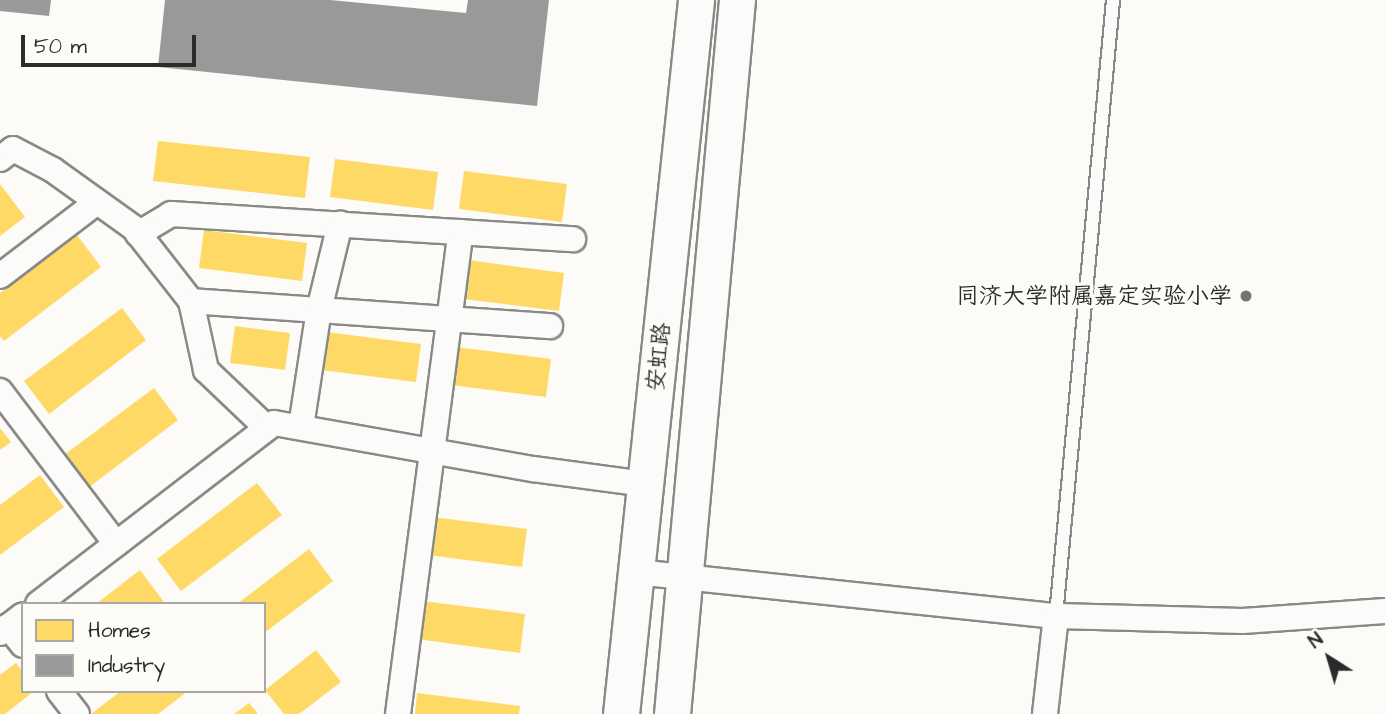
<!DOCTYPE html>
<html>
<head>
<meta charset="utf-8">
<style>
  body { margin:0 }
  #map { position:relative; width:1385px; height:714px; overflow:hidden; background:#fcfbf8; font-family:"Architects Daughter","LXGW WenKai TC",sans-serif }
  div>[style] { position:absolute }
  .homes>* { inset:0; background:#ffd966 }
  .industry>* { inset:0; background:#999 }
  .roads { filter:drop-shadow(2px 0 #898987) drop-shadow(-2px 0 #898987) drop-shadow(0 2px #898987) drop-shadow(0 -2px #898987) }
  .service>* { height:12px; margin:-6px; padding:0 6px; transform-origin:6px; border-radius:6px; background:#fbfbf9 }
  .minor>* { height:24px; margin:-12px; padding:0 12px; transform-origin:12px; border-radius:12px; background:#fbfbf9 }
  .secondary>* { height:35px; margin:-17.5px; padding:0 17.5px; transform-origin:17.5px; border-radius:17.5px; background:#fbfbf9 }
  .dots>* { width:19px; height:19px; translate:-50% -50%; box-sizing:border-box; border:4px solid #fdfcf7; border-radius:50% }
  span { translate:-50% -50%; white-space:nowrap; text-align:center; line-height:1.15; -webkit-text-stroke:7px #fdfcf7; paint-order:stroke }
  .poi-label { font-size:23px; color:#2b2b2b }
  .right { translate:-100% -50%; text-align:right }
  .street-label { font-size:23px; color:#2b2b2b }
  .legend { position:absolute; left:21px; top:602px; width:245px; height:91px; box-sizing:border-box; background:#fdfcf7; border:2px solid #a9a8a5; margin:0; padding:9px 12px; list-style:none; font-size:21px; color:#2b2b2b }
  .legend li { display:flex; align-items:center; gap:14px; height:35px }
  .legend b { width:35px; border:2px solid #a9a8a5 }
  .north { position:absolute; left:1294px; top:623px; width:70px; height:70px; -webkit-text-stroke:5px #fdfcf7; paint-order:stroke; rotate:323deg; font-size:19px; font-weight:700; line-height:28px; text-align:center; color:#2b2b2b }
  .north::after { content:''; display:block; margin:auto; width:24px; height:32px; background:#2b2b2b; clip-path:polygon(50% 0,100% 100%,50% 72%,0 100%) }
  .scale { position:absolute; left:21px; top:35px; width:175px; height:32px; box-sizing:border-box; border:4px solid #2b2b2b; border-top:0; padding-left:9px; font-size:21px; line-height:24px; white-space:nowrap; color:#2b2b2b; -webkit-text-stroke:5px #fdfcf7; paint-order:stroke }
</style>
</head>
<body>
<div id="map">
  <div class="homes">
    <i style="clip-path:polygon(158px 141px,310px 157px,305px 198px,153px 181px)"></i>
    <i style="clip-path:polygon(335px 159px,438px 172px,433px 210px,330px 197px)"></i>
    <i style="clip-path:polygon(464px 171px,567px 184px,562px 222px,459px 209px)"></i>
    <i style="clip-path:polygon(0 184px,25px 217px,0 236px)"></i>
    <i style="clip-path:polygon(204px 230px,307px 243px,302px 281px,199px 268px)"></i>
    <i style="clip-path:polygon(77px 235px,101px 267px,4px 341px,0 336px,0 293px)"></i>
    <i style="clip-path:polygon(461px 259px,564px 273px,559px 311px,456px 298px)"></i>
    <i style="clip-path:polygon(122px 308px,146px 340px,49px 414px,24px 381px)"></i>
    <i style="clip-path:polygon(235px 326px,290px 333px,285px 370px,230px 363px)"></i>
    <i style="clip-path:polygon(318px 331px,421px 344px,416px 382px,313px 369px)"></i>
    <i style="clip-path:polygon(448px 346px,551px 359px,546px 397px,443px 384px)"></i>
    <i style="clip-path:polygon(154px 388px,178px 420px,80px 494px,56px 461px)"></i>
    <i style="clip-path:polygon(0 428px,11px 442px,0 450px)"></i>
    <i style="clip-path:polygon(40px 475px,64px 507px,0 555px,0 505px)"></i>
    <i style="clip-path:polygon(257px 483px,282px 515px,181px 591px,157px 559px)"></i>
    <i style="clip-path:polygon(424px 516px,527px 529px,522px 567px,419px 554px)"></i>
    <i style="clip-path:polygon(309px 549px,333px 581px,264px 633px,264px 604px,237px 604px)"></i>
    <i style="clip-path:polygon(140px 570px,164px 602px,162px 604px,96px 604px)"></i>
    <i style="clip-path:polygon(422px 601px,525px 614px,520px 653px,417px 639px)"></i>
    <i style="clip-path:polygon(316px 650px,341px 682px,299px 714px,284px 714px,265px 690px)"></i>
    <i style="clip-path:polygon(16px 663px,23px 672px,23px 691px,34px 691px,5px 714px,0 714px,0 675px)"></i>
    <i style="clip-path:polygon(121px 691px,188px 691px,158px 714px,91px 714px)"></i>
    <i style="clip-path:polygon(417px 693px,520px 706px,519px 714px,415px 714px)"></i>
    <i style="clip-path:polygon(249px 703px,258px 714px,234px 714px)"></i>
  </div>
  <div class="industry">
    <i style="clip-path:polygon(0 0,51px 0,49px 16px,0 11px)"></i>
    <i style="clip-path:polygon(165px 0,330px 0,466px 13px,468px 0,549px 0,537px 106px,158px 67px)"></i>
  </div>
  <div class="roads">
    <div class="service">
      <i style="left:1056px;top:616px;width:619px;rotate:-84.71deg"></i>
    </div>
    <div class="minor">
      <i style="left:0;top:159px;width:16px;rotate:-38deg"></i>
      <i style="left:13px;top:149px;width:45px;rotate:27.7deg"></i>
      <i style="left:53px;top:170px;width:100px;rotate:35.6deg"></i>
      <i style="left:134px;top:228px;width:93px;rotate:52deg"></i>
      <i style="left:191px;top:301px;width:71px;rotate:77.7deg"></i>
      <i style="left:206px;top:370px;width:84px;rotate:43.6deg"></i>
      <i style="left:138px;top:234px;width:39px;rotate:-31deg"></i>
      <i style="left:171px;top:214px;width:403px;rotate:3.6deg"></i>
      <i style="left:0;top:276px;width:122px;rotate:-37.3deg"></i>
      <i style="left:191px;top:301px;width:360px;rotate:4deg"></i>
      <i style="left:0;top:391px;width:192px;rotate:52.8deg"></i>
      <i style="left:301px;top:427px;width:118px;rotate:-81.3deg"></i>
      <i style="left:319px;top:310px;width:89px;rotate:-76.3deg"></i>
      <i style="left:636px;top:572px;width:422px;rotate:6deg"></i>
      <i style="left:1056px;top:616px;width:187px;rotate:1.5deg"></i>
      <i style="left:1243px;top:621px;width:142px;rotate:-4deg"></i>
      <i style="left:38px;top:604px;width:297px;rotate:-37.5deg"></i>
      <i style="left:274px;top:423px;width:263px;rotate:10.1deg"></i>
      <i style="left:533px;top:469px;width:114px;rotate:7.6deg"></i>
      <i style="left:8px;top:626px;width:24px;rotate:52deg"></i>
      <i style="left:0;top:633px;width:29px;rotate:-38deg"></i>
      <i style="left:59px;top:691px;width:29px;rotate:52deg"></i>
      <i style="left:398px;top:714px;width:486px;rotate:-82.6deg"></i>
      <i style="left:1045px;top:714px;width:99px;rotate:-83.6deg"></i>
    </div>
    <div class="secondary">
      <i style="left:621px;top:714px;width:718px;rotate:-84deg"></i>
      <i style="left:672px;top:714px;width:717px;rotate:-84.8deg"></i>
    </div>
  </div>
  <div class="dots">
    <i style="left:1246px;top:296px;background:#747473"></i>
  </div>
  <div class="poi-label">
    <span class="right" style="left:1232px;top:296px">同济大学附属嘉定实验小学</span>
  </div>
  <div class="street-label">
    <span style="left:659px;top:357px;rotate:-84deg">安虹路</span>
  </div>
  <ul class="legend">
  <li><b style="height:19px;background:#ffd966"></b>Homes</li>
  <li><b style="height:19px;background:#999"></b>Industry</li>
  </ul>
  <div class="north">N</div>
  <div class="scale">50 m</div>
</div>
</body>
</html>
